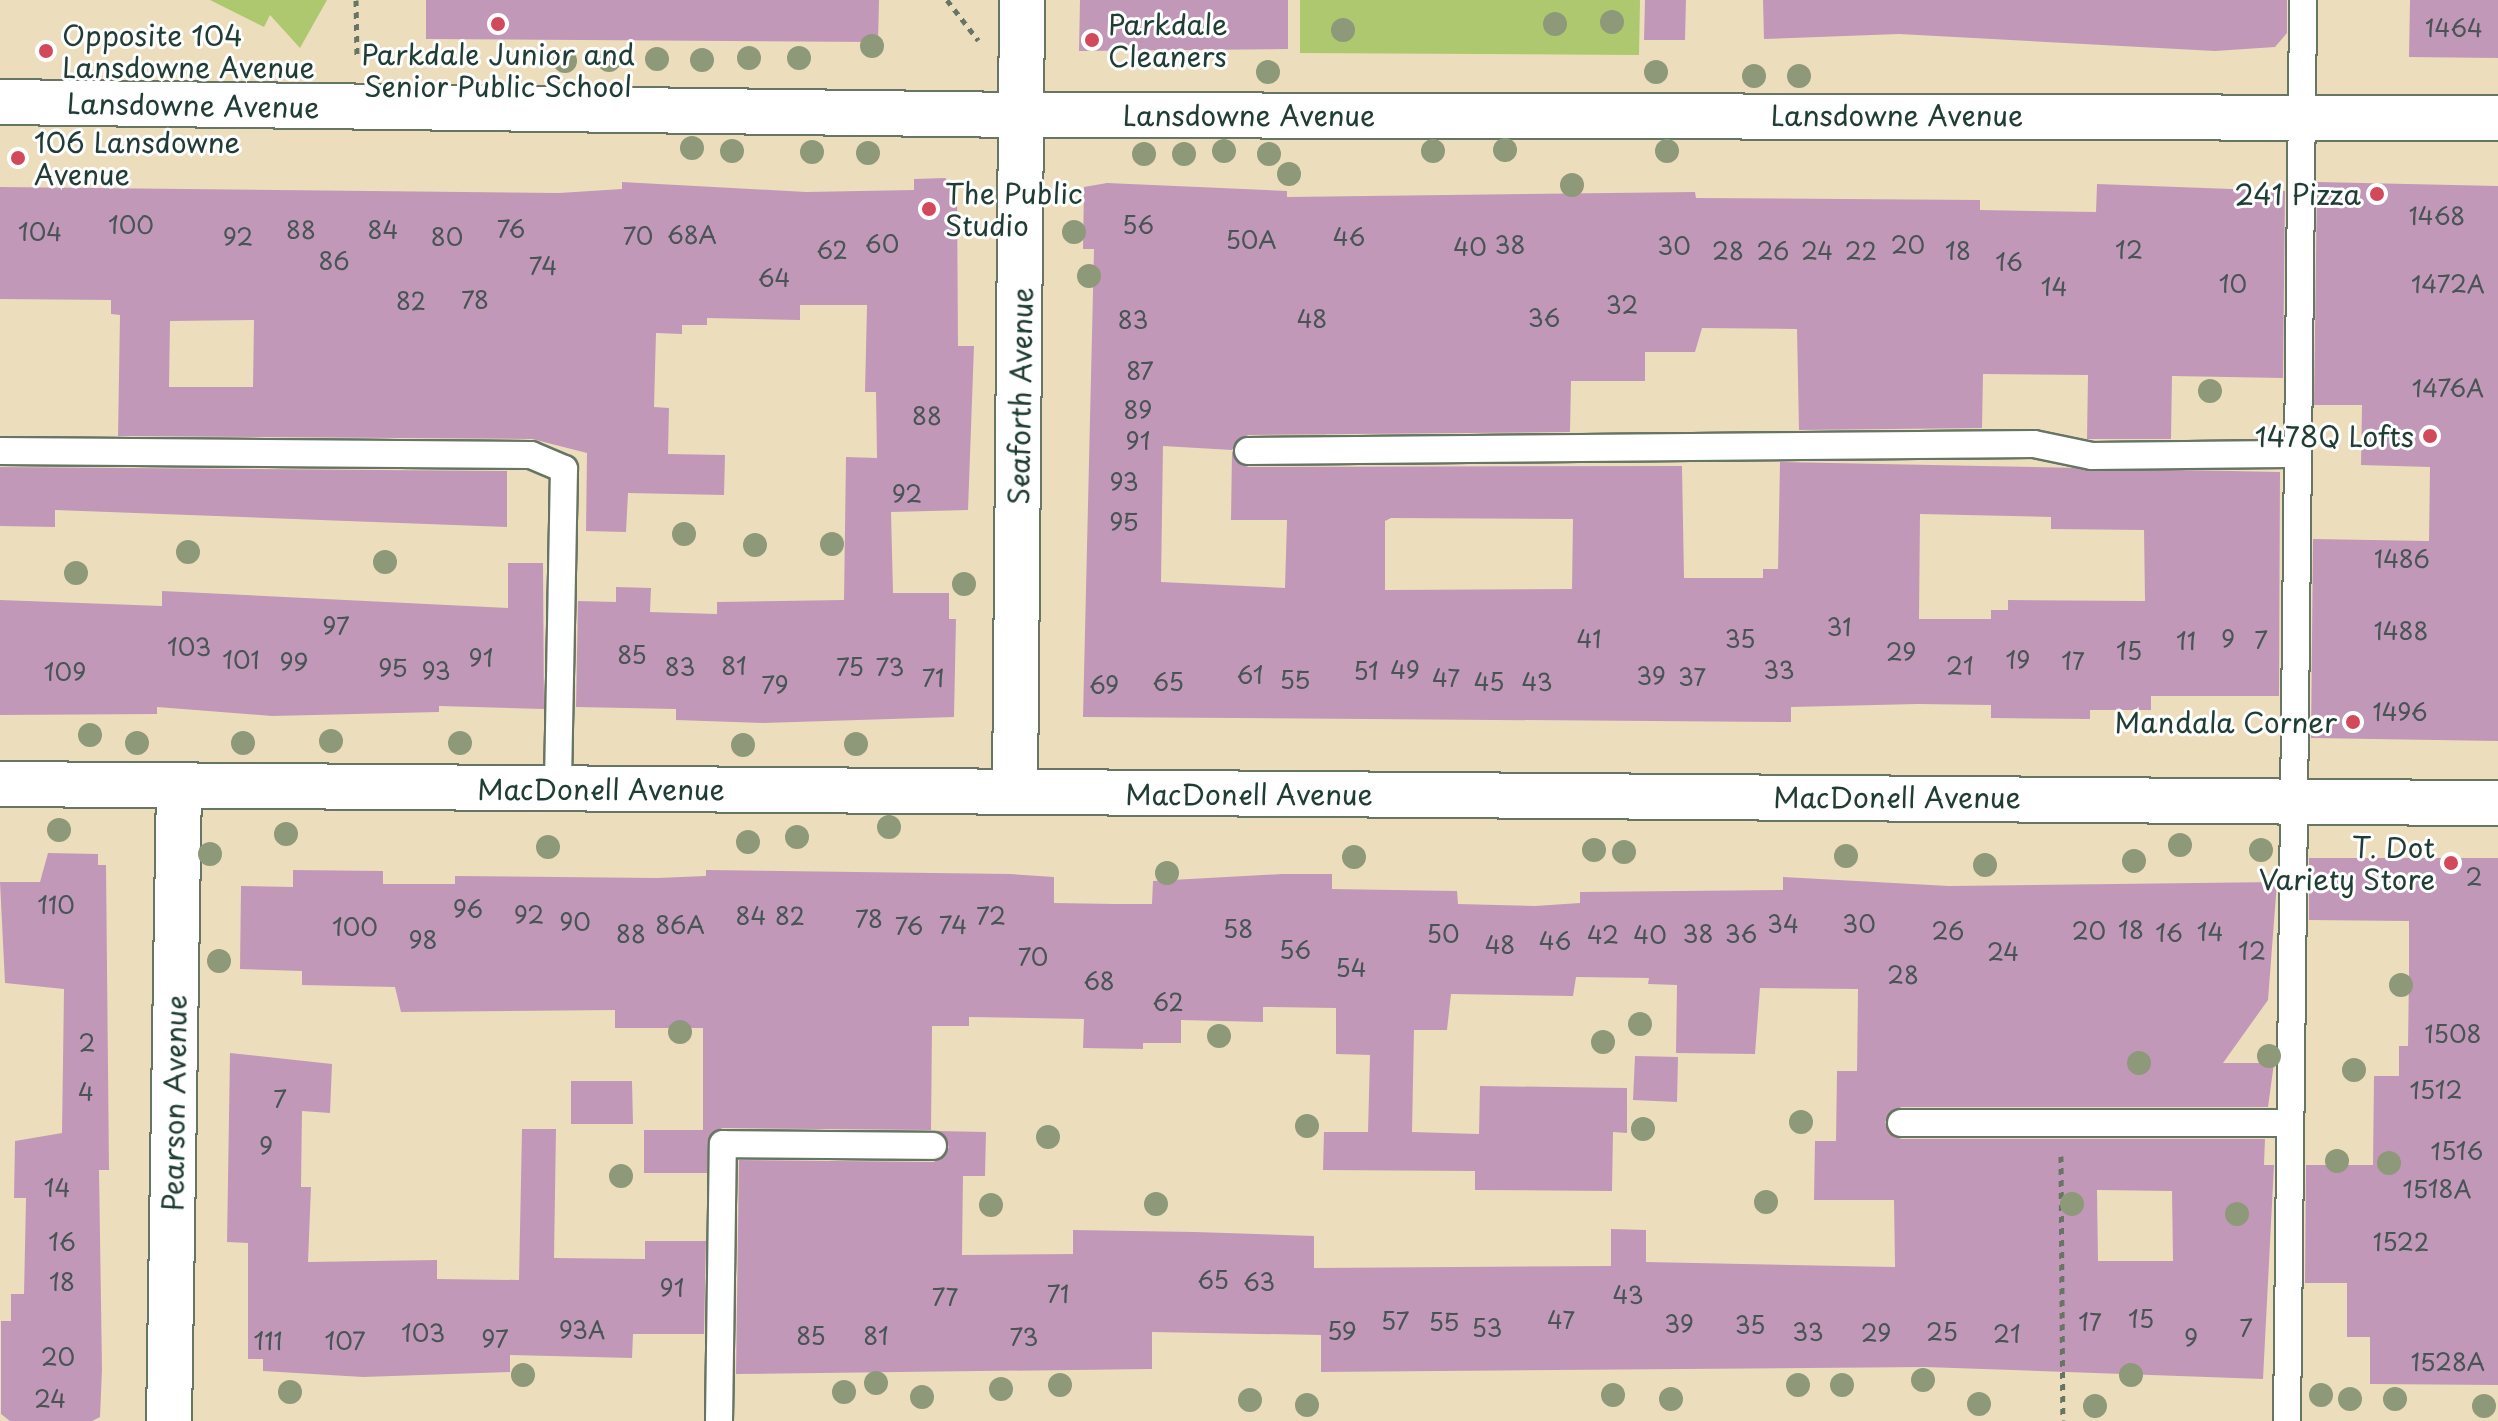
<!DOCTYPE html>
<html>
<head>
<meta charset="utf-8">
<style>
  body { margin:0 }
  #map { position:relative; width:2498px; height:1421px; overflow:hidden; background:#ecdebc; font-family:"Playpen Sans",sans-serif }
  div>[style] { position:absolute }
  .green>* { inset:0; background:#adc86e }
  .building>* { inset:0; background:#c298b9 }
  .path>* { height:5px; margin-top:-2.5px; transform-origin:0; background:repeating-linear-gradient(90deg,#677564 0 6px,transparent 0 12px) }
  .roads { filter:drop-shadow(2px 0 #677564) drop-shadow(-2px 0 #677564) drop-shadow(0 2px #677564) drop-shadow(0 -2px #677564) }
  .service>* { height:26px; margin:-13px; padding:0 13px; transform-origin:13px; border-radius:13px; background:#fff }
  .minor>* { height:44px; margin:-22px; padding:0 22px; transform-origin:22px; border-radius:22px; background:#fff }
  .tertiary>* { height:44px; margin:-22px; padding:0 22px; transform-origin:22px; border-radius:22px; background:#fff }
  .trees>* { width:24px; height:24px; margin:-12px; border-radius:50%; background:#8e9979 }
  .dots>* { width:22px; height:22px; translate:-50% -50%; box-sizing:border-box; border:4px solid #fff; border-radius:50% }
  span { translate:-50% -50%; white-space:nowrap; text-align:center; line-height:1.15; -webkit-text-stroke:6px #fff; paint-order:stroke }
  .number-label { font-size:24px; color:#485455 }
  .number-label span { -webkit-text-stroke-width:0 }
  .poi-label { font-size:28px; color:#1f3d34 }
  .left { translate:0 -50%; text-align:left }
  .right { translate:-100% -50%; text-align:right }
  .street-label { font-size:28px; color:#1f3d34 }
</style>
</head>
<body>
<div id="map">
  <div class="green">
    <i style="clip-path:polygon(210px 0,327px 0,300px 48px,270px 15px,264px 27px)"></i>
    <i style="clip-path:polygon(1300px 0,1640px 0,1639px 55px,1300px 53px)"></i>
  </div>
  <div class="building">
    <i style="clip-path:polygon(426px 0,879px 0,878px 42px,426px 39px)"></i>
    <i style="clip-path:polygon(1080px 0,1288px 0,1288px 49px,1079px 51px)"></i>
    <i style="clip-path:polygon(1645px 0,1686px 0,1685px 40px,1644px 40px)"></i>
    <i style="clip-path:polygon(1763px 0,2287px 0,2287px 33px,2275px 47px,2215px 51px,1899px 34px,1764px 39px)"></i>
    <i style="clip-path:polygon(2410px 0,2498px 0,2498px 58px,2409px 57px)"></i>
    <i style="clip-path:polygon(evenodd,945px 178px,957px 190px,958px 346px,974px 346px,968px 510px,891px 512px,893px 593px,949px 593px,949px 619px,956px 619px,954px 717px,763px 723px,676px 720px,676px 709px,576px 707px,578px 601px,616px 602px,616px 587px,651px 588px,650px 612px,717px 614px,717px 602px,844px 600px,846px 457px,877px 458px,876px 392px,865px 392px,867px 305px,800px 305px,800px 320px,707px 318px,707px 325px,682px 325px,682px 334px,656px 333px,654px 407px,669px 408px,668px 454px,725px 455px,724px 495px,628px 493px,626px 532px,586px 531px,587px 453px,532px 439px,118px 436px,120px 315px,111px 314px,111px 300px,0 299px,0 187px,559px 193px,622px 189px,622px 182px,806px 192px,914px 190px,914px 179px,945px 178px,254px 320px,253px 387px,169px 387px,170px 321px,254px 320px)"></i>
    <i style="clip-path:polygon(2317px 182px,2498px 186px,2498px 741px,2311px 738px,2313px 539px,2429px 541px,2430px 467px,2361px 465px,2362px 405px,2314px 405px)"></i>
    <i style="clip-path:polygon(evenodd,1107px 183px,1287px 191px,1287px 197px,1695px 192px,1696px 198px,1980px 200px,1980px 210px,2096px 212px,2097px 184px,2285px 191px,2283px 378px,2172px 376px,2171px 439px,2087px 439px,2088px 375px,1983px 374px,1982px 428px,1799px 430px,1797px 329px,1702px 328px,1695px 352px,1645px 352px,1645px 381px,1571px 381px,1570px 432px,1248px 435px,1232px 450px,1163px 446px,1161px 582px,1285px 588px,1287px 520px,1231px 520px,1232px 451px,1248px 467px,1682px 466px,1684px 578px,1763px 578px,1763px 569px,1778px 569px,1780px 462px,2280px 472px,2279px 696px,2151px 696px,2151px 710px,2090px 710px,2090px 719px,1991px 718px,1991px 705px,1918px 704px,1791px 707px,1791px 722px,1083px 717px,1094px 249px,1083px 249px,1084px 187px,1107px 183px,1920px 514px,2051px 517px,2051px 529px,2144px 530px,2145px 601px,2008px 600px,2008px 610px,1991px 610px,1991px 619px,1919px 619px,1920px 514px,1107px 183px,1391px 518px,1573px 519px,1572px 589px,1385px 590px,1385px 521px,1391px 518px)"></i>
    <i style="clip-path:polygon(0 467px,507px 471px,507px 527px,55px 510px,55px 527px,0 526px)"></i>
    <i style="clip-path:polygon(508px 563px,543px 563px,544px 709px,439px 706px,439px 712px,272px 716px,157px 707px,157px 714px,0 715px,0 600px,162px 606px,162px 591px,508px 608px)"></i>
    <i style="clip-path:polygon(48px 853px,98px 854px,98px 865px,106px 865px,109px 1170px,99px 1170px,102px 1369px,100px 1417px,92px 1421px,10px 1421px,1px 1414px,1px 1321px,11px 1321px,11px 1294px,24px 1294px,26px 1198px,14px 1198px,15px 1141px,62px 1133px,64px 989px,5px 983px,0 882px,40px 882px)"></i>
    <i style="clip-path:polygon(2309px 858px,2498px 858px,2498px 1385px,2370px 1384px,2370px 1337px,2347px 1337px,2347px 1283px,2305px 1283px,2306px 1165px,2373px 1165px,2374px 1076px,2399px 1076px,2399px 1046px,2408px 1046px,2409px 974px,2409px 921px,2309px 920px)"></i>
    <i style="clip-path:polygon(evenodd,293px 870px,383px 871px,383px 884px,455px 884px,455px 876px,657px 878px,706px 876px,706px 870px,1010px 874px,1054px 877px,1054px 903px,1115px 904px,1152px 904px,1153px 881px,1282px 874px,1332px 874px,1332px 889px,1457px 891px,1458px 904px,1535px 906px,1580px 903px,1580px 892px,1783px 890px,1783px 877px,1949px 886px,2277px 882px,2268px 1000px,2223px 1063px,2274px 1063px,2268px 1107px,1901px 1107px,1885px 1122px,1901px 1139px,2265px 1139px,2264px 1165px,2274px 1165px,2263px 1379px,1925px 1367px,1321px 1372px,1321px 1335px,1152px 1332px,1152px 1369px,736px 1374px,739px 1160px,934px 1162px,949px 1147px,937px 1131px,986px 1132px,985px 1176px,963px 1176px,962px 1255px,1073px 1254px,1073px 1230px,1195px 1232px,1314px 1236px,1314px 1268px,1611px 1266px,1611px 1229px,1646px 1230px,1646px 1262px,1895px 1267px,1894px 1200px,1814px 1200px,1815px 1141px,1836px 1141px,1837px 1071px,1857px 1071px,1858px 989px,1760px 988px,1755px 1054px,1676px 1053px,1677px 985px,1648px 984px,1649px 978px,1576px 977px,1573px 996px,1451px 994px,1447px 1030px,1414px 1030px,1412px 1132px,1479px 1134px,1480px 1086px,1627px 1088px,1627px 1133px,1613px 1132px,1612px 1191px,1475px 1190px,1475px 1171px,1323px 1170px,1324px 1132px,1368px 1132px,1370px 1055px,1336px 1054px,1336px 1008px,1263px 1007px,1263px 1022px,1181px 1020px,1181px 1043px,1143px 1043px,1143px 1049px,1083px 1048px,1084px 1019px,969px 1017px,969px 1026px,932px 1026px,931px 1130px,722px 1128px,709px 1137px,707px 1173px,644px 1173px,644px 1130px,703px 1130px,703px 1028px,615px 1028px,615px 1010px,401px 1012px,395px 987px,302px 985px,302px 971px,240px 969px,241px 886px,293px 887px,293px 870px,2097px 1190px,2172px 1191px,2173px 1261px,2098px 1261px,2097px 1190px)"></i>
    <i style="clip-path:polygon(230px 1053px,332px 1064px,330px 1113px,302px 1111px,301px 1187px,311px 1187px,308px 1262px,437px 1260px,437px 1279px,519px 1280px,522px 1129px,556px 1129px,554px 1258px,645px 1259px,645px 1241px,706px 1241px,704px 1334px,633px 1334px,632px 1358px,510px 1355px,510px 1372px,363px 1377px,263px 1371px,263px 1359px,248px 1359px,248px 1243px,227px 1242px)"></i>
    <i style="clip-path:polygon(1635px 1056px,1678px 1057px,1677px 1102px,1633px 1100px)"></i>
    <i style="clip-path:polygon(571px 1081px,632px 1081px,633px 1124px,571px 1124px)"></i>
  </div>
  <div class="path">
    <i style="left:356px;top:0;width:55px;rotate:89deg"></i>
    <i style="left:947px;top:0;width:51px;rotate:52.2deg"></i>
    <i style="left:2061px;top:1156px;width:264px;rotate:89.6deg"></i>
  </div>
  <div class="roads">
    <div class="service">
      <i style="left:0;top:451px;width:531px;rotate:0.43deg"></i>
      <i style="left:531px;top:455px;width:36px;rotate:23deg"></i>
      <i style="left:564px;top:469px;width:320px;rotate:91.1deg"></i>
      <i style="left:1248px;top:451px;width:786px;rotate:-0.51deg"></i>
      <i style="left:2034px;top:444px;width:59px;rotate:11.7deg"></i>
      <i style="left:2092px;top:456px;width:202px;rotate:-0.6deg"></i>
      <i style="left:1901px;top:1123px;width:388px"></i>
      <i style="left:719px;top:1421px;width:277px;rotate:-89.2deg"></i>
      <i style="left:723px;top:1144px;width:210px;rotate:0.5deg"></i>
      <i style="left:2287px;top:1421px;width:1421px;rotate:-89.35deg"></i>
    </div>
    <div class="minor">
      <i style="left:0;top:784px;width:2498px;rotate:0.44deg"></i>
      <i style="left:1015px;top:791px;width:791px;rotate:-89.49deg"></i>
      <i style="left:169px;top:1421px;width:636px;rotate:-89.1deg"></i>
    </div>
    <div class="tertiary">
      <i style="left:0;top:102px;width:1021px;rotate:0.73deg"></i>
      <i style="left:1021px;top:115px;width:1477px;rotate:0.12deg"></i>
    </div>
  </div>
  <div class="trees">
    <i style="left:1612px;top:22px"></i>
    <i style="left:1555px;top:24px"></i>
    <i style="left:1343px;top:30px"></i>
    <i style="left:872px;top:46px"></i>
    <i style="left:749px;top:58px"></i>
    <i style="left:799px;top:58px"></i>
    <i style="left:657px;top:59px"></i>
    <i style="left:609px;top:60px"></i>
    <i style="left:702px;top:60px"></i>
    <i style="left:565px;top:61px"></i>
    <i style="left:1268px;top:72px"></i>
    <i style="left:1656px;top:72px"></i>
    <i style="left:1754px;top:76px"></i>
    <i style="left:1799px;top:76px"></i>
    <i style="left:692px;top:148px"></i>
    <i style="left:1505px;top:150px"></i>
    <i style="left:732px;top:151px"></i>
    <i style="left:1224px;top:151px"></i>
    <i style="left:1433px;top:151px"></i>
    <i style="left:1667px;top:151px"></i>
    <i style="left:812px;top:152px"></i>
    <i style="left:868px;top:153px"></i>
    <i style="left:1144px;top:154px"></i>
    <i style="left:1184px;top:154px"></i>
    <i style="left:1269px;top:154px"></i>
    <i style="left:1289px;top:174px"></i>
    <i style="left:1572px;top:185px"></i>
    <i style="left:1074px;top:232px"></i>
    <i style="left:1089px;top:276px"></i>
    <i style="left:2210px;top:391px"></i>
    <i style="left:684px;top:534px"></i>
    <i style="left:832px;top:544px"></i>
    <i style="left:755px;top:545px"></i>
    <i style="left:188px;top:552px"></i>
    <i style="left:385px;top:562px"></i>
    <i style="left:76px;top:573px"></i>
    <i style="left:964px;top:584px"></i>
    <i style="left:90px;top:735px"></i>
    <i style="left:331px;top:741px"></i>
    <i style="left:137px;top:743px"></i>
    <i style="left:243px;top:743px"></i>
    <i style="left:460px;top:743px"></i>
    <i style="left:856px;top:744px"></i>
    <i style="left:743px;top:745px"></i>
    <i style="left:889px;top:827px"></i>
    <i style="left:59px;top:830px"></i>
    <i style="left:286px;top:834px"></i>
    <i style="left:797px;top:837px"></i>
    <i style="left:748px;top:842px"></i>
    <i style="left:2180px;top:845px"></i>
    <i style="left:548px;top:847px"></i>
    <i style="left:1594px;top:850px"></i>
    <i style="left:2261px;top:850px"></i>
    <i style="left:1624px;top:852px"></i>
    <i style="left:210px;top:854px"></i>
    <i style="left:1846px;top:856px"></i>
    <i style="left:1354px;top:857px"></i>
    <i style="left:2134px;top:861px"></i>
    <i style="left:1985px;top:865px"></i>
    <i style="left:1167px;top:873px"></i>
    <i style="left:219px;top:961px"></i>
    <i style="left:2401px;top:985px"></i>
    <i style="left:1640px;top:1024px"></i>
    <i style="left:680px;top:1032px"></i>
    <i style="left:1219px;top:1036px"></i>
    <i style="left:1603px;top:1042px"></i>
    <i style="left:2269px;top:1056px"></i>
    <i style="left:2139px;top:1063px"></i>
    <i style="left:2354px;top:1070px"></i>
    <i style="left:1801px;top:1122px"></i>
    <i style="left:1307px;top:1126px"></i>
    <i style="left:1643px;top:1129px"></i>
    <i style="left:1048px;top:1137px"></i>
    <i style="left:2337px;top:1161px"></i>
    <i style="left:2389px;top:1163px"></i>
    <i style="left:621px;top:1176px"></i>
    <i style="left:1766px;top:1202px"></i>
    <i style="left:1156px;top:1204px"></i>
    <i style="left:2072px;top:1204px"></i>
    <i style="left:991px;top:1205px"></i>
    <i style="left:2237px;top:1214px"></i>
    <i style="left:523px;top:1375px"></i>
    <i style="left:2131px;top:1375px"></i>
    <i style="left:1923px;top:1380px"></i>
    <i style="left:876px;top:1383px"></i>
    <i style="left:1060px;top:1385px"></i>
    <i style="left:1798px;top:1385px"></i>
    <i style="left:1842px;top:1385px"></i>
    <i style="left:1001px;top:1389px"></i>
    <i style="left:290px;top:1392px"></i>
    <i style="left:844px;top:1392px"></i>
    <i style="left:1613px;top:1395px"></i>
    <i style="left:2321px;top:1395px"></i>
    <i style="left:922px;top:1397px"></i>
    <i style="left:1671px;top:1399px"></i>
    <i style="left:2350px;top:1399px"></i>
    <i style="left:2395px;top:1399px"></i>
    <i style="left:1250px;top:1400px"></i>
    <i style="left:1979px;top:1404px"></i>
    <i style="left:1307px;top:1405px"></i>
    <i style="left:2095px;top:1406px"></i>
    <i style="left:2484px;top:1406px"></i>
  </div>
  <div class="dots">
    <i style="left:498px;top:24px;background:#d1495b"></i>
    <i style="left:1092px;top:40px;background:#d1495b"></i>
    <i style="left:46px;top:51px;background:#d1495b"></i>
    <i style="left:18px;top:158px;background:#d1495b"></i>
    <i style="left:2377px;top:194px;background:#d1495b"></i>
    <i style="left:929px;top:209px;background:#d1495b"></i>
    <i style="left:2430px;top:436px;background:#d1495b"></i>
    <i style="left:2353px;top:722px;background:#d1495b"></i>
    <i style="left:2451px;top:863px;background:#d1495b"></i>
  </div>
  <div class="number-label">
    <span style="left:2454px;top:28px">1464</span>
    <span style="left:2437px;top:216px">1468</span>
    <span style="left:131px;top:225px">100</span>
    <span style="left:1138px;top:225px">56</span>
    <span style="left:511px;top:229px">76</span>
    <span style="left:301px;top:230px">88</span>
    <span style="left:383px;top:230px">84</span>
    <span style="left:40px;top:232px">104</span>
    <span style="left:692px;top:235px">68A</span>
    <span style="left:638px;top:236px">70</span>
    <span style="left:238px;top:237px">92</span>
    <span style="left:447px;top:237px">80</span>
    <span style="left:1349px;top:237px">46</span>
    <span style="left:1251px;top:240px">50A</span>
    <span style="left:882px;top:244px">60</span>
    <span style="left:1510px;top:245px">38</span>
    <span style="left:1908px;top:245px">20</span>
    <span style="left:1674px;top:246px">30</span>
    <span style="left:1470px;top:247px">40</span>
    <span style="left:832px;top:250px">62</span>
    <span style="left:2129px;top:250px">12</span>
    <span style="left:1728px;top:251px">28</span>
    <span style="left:1773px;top:251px">26</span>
    <span style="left:1817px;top:251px">24</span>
    <span style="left:1861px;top:251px">22</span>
    <span style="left:1958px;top:251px">18</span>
    <span style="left:334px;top:261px">86</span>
    <span style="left:2009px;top:262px">16</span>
    <span style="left:543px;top:266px">74</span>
    <span style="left:774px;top:278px">64</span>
    <span style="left:2233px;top:284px">10</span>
    <span style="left:2448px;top:284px">1472A</span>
    <span style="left:2054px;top:287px">14</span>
    <span style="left:475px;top:300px">78</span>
    <span style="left:411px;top:301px">82</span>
    <span style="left:1622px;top:305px">32</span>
    <span style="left:1544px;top:318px">36</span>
    <span style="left:1312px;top:319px">48</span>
    <span style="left:1133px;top:320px">83</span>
    <span style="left:1140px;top:371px">87</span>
    <span style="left:2448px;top:388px">1476A</span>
    <span style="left:1138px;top:410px">89</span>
    <span style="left:927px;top:416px">88</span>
    <span style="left:1138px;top:441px">91</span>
    <span style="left:1124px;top:482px">93</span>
    <span style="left:907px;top:494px">92</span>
    <span style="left:1124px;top:522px">95</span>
    <span style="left:2402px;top:559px">1486</span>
    <span style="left:336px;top:626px">97</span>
    <span style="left:1839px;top:627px">31</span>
    <span style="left:2401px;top:631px">1488</span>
    <span style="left:1589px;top:639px">41</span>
    <span style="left:1740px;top:639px">35</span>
    <span style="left:2228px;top:639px">9</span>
    <span style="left:2261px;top:640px">7</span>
    <span style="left:2186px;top:641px">11</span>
    <span style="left:189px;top:647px">103</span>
    <span style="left:2129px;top:651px">15</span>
    <span style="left:1901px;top:652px">29</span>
    <span style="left:632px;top:655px">85</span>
    <span style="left:481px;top:658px">91</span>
    <span style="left:241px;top:660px">101</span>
    <span style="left:2018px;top:660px">19</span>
    <span style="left:2073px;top:661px">17</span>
    <span style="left:294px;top:662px">99</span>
    <span style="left:734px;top:666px">81</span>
    <span style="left:1960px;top:666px">21</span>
    <span style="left:680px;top:667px">83</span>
    <span style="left:850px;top:667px">75</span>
    <span style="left:890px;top:667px">73</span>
    <span style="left:393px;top:668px">95</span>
    <span style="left:1405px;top:670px">49</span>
    <span style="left:1779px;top:670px">33</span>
    <span style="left:436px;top:671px">93</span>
    <span style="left:1366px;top:671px">51</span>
    <span style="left:65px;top:672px">109</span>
    <span style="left:1250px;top:675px">61</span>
    <span style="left:1651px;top:676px">39</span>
    <span style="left:1692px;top:677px">37</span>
    <span style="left:933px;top:678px">71</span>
    <span style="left:1446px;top:678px">47</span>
    <span style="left:1295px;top:680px">55</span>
    <span style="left:1168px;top:682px">65</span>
    <span style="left:1489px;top:682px">45</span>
    <span style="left:1537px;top:682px">43</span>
    <span style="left:775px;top:685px">79</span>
    <span style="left:1104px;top:685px">69</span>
    <span style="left:2400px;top:712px">1496</span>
    <span style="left:2474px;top:877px">2</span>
    <span style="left:56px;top:905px">110</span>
    <span style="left:468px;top:909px">96</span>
    <span style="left:529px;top:915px">92</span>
    <span style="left:751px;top:916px">84</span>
    <span style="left:790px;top:916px">82</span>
    <span style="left:991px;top:916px">72</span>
    <span style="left:869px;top:919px">78</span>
    <span style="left:575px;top:922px">90</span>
    <span style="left:1783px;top:924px">34</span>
    <span style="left:1859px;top:924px">30</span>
    <span style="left:680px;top:925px">86A</span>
    <span style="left:953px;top:925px">74</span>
    <span style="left:909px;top:926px">76</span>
    <span style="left:355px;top:927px">100</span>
    <span style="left:1238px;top:929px">58</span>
    <span style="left:2131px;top:930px">18</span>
    <span style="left:1948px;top:931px">26</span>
    <span style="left:2089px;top:931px">20</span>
    <span style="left:2210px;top:932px">14</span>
    <span style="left:2169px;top:933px">16</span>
    <span style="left:631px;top:934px">88</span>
    <span style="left:1443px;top:934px">50</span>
    <span style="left:1698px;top:934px">38</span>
    <span style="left:1741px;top:934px">36</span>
    <span style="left:1603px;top:935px">42</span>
    <span style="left:1650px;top:935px">40</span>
    <span style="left:423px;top:940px">98</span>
    <span style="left:1555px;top:941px">46</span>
    <span style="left:1500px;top:945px">48</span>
    <span style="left:1295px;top:950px">56</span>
    <span style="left:2252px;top:951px">12</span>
    <span style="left:2003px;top:952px">24</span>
    <span style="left:1033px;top:957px">70</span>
    <span style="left:1351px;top:968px">54</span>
    <span style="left:1903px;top:975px">28</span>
    <span style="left:1099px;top:981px">68</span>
    <span style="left:1168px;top:1002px">62</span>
    <span style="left:2453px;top:1034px">1508</span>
    <span style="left:87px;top:1043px">2</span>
    <span style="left:2436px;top:1090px">1512</span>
    <span style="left:86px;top:1092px">4</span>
    <span style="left:280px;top:1099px">7</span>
    <span style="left:266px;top:1146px">9</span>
    <span style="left:2457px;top:1151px">1516</span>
    <span style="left:57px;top:1188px">14</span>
    <span style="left:2437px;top:1189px">1518A</span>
    <span style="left:62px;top:1242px">16</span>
    <span style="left:2401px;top:1242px">1522</span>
    <span style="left:1213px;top:1280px">65</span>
    <span style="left:62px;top:1282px">18</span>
    <span style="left:1259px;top:1282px">63</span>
    <span style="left:672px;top:1288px">91</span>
    <span style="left:1058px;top:1294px">71</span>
    <span style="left:1628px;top:1295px">43</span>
    <span style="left:945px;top:1297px">77</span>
    <span style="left:2141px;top:1319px">15</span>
    <span style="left:1561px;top:1320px">47</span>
    <span style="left:1395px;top:1321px">57</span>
    <span style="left:1444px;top:1322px">55</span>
    <span style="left:2090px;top:1322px">17</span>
    <span style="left:1679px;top:1324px">39</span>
    <span style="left:1750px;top:1325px">35</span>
    <span style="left:1487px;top:1328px">53</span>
    <span style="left:2246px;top:1328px">7</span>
    <span style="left:582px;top:1330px">93A</span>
    <span style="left:1342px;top:1331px">59</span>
    <span style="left:1808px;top:1332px">33</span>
    <span style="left:1942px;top:1332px">25</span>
    <span style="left:423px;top:1333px">103</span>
    <span style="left:1876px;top:1333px">29</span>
    <span style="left:2007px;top:1334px">21</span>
    <span style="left:811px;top:1336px">85</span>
    <span style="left:876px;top:1336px">81</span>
    <span style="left:1024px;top:1337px">73</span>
    <span style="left:2191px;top:1338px">9</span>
    <span style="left:495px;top:1339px">97</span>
    <span style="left:268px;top:1341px">111</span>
    <span style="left:345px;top:1341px">107</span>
    <span style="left:58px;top:1357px">20</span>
    <span style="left:2448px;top:1362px">1528A</span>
    <span style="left:50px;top:1399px">24</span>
  </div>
  <div class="poi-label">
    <span class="left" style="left:1108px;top:40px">Parkdale<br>Cleaners</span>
    <span class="left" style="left:62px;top:51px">Opposite 104<br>Lansdowne Avenue</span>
    <span style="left:498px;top:70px">Parkdale Junior and<br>Senior Public School</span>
    <span class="left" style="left:34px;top:158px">106 Lansdowne<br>Avenue</span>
    <span class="left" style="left:945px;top:209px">The Public<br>Studio</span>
    <span class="right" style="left:2361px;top:194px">241 Pizza</span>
    <span class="right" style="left:2414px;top:436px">1478Q Lofts</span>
    <span class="right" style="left:2337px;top:722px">Mandala Corner</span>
    <span class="right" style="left:2435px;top:863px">T. Dot<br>Variety Store</span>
  </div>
  <div class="street-label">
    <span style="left:193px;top:105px;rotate:1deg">Lansdowne Avenue</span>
    <span style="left:1249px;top:115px">Lansdowne Avenue</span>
    <span style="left:1897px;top:115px">Lansdowne Avenue</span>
    <span style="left:1020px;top:396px;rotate:-89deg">Seaforth Avenue</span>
    <span style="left:601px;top:789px">MacDonell Avenue</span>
    <span style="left:1249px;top:794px">MacDonell Avenue</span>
    <span style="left:1897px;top:797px">MacDonell Avenue</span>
    <span style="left:174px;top:1103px;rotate:-89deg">Pearson Avenue</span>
  </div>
</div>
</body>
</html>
